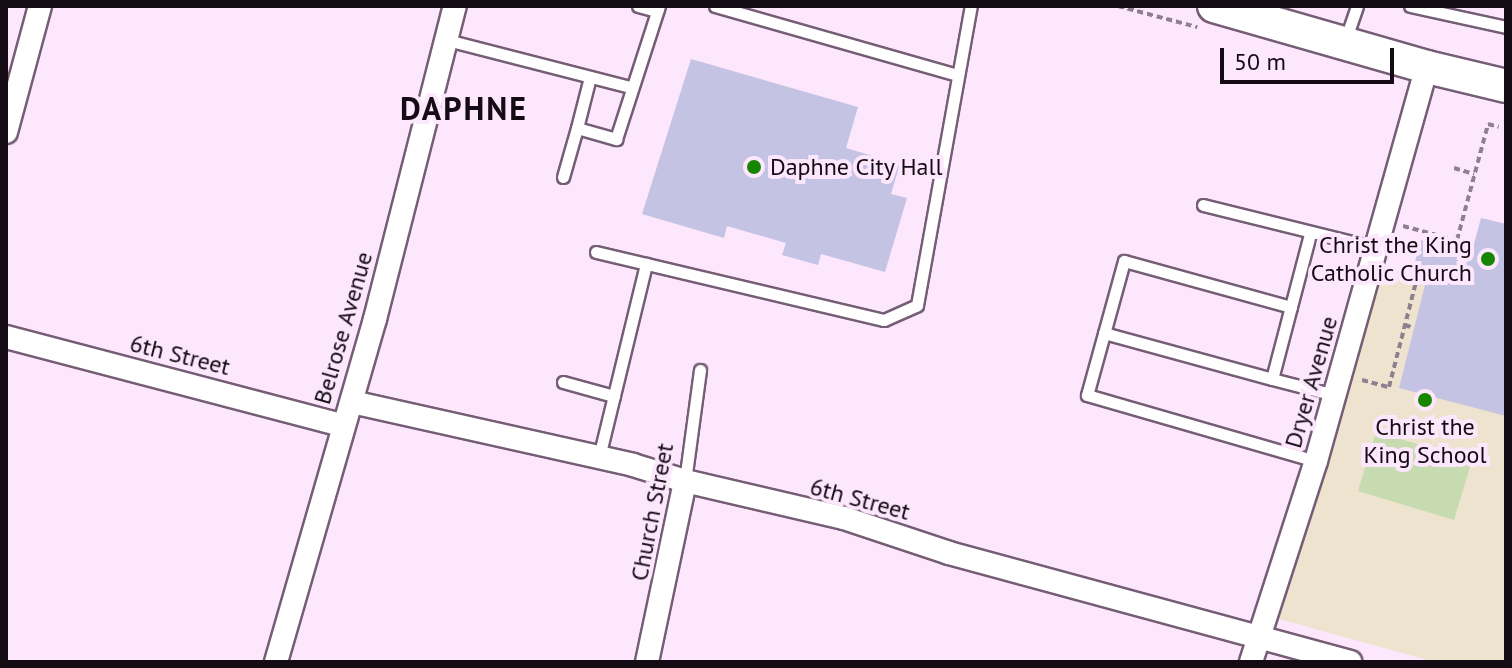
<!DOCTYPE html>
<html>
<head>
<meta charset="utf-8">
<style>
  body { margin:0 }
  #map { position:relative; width:1512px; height:668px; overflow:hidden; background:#fce7fc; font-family:"PT Sans",sans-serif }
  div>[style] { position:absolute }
  .education>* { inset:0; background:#eee3cf }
  .green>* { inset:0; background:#c6dbb0 }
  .building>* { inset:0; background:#c4c3e3 }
  .path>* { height:4px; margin-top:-2px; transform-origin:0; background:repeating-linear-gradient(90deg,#8f808f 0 6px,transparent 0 10px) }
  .roads { filter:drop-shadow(2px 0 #755e75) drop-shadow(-2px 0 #755e75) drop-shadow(0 2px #755e75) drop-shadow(0 -2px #755e75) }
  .service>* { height:11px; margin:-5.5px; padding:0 5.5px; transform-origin:5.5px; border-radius:5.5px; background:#fff }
  .minor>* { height:22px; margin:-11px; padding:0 11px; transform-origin:11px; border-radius:11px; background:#fff }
  .secondary>* { height:32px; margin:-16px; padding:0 16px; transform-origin:16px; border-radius:16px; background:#fff }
  .dots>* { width:22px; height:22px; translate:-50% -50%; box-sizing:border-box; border:4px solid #fce7fc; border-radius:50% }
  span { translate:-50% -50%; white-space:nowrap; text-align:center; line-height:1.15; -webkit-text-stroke:8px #fce7fc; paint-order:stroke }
  .poi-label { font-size:24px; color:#140b14 }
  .left { translate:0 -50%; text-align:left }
  .right { translate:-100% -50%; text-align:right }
  .street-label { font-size:24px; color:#140b14 }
  .district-label { font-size:32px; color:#140b14; font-weight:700; letter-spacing:2px }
  .frame { position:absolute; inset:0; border:8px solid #140b14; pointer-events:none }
  .scale { position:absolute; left:1220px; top:48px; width:174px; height:36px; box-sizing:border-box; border:4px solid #140b14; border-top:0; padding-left:10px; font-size:24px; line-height:28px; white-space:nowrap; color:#140b14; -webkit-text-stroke:6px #fce7fc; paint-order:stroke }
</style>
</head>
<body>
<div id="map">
  <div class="education">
    <i style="clip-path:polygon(1382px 273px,1506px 307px,1506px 662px,1435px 662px,1279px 619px)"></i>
  </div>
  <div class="green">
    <i style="clip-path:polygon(1376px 432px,1472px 460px,1454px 520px,1358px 491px)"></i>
  </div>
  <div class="building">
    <i style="clip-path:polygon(691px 59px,858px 107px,846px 148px,900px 164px,891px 194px,907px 198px,885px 272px,821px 254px,818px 265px,782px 255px,786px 243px,727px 226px,724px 238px,642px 214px)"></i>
    <i style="clip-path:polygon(1481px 218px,1506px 224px,1506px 416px,1399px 388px,1426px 281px,1411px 276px,1421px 240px,1471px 255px)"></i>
  </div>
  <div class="path">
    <i style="left:1118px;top:6px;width:82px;rotate:14.9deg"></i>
    <i style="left:1454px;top:168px;width:21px;rotate:17deg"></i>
    <i style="left:1403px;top:226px;width:73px;rotate:15deg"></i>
    <i style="left:1457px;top:240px;width:120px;rotate:-75deg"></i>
    <i style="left:1488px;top:124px;width:11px;rotate:15deg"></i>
    <i style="left:1433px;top:243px;width:9px;rotate:-77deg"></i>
    <i style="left:1405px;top:325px;width:9px;rotate:18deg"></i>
    <i style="left:1362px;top:380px;width:28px;rotate:15deg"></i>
    <i style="left:1389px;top:387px;width:108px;rotate:-75.6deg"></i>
    <i style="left:1416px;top:282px;width:8px;rotate:14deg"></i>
    <i style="left:1424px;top:284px;width:4px;rotate:-76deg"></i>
  </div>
  <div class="roads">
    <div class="service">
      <i style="left:638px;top:6px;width:20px;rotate:15deg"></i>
      <i style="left:715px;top:6px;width:252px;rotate:15.9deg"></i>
      <i style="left:1410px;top:6px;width:98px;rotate:12.3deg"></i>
      <i style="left:447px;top:40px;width:189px;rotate:14.4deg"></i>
      <i style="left:1345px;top:41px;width:37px;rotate:-71deg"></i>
      <i style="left:590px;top:77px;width:53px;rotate:104.3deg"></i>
      <i style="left:577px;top:128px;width:41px;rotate:15.8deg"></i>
      <i style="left:616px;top:139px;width:140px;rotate:-72.1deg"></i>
      <i style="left:563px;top:177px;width:51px;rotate:-74.1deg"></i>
      <i style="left:1203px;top:205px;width:179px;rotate:13.9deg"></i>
      <i style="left:596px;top:252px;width:296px;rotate:13.3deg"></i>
      <i style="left:884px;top:320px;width:36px;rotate:-24deg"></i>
      <i style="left:917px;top:305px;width:304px;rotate:-79.8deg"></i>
      <i style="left:1291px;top:307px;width:173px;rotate:-164.6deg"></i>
      <i style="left:1124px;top:261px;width:139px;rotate:105.4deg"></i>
      <i style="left:1087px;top:395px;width:238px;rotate:16.1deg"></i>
      <i style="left:1104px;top:333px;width:174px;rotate:15.3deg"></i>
      <i style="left:1272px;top:379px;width:150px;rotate:-75.3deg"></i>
      <i style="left:1272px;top:379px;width:65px;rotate:14.3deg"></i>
      <i style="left:563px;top:382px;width:53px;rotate:15.4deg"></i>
      <i style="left:599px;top:457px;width:199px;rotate:-76.3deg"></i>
      <i style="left:685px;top:481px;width:112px;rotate:-82.3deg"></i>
    </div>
    <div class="minor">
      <i style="left:6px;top:132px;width:131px;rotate:-74.9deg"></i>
      <i style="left:6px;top:337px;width:347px;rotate:14.7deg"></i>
      <i style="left:352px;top:402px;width:288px;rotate:12.6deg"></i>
      <i style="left:633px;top:465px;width:54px;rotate:17.1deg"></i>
      <i style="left:685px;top:481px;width:163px;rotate:13.1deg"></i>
      <i style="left:844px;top:518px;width:111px;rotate:18.4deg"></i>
      <i style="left:949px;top:553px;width:416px;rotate:15.2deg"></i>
      <i style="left:276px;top:662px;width:357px;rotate:-73.9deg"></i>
      <i style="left:375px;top:319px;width:323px;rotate:-75.7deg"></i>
      <i style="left:647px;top:662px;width:185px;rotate:-78.1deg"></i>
      <i style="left:1251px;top:662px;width:211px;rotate:-72.1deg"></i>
      <i style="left:1316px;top:461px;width:409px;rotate:-74.3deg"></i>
    </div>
    <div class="secondary">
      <i style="left:1214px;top:6px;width:222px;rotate:16deg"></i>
      <i style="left:1427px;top:67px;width:81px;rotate:13.5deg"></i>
    </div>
  </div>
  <div class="dots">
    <i style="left:754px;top:167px;background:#168600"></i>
    <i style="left:1488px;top:259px;background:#168600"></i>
    <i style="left:1425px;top:400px;background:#168600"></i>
  </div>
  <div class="poi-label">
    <span class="left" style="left:770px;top:167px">Daphne City Hall</span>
    <span class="right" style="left:1472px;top:259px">Christ the King<br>Catholic Church</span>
    <span style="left:1425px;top:441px">Christ the<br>King School</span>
  </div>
  <div class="street-label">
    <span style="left:343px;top:328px;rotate:-74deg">Belrose Avenue</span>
    <span style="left:180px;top:355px;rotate:14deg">6th Street</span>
    <span style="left:1311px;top:382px;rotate:-74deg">Dryer Avenue</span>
    <span style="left:860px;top:499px;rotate:15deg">6th Street</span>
    <span style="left:652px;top:512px;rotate:-79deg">Church Street</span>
  </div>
  <div class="district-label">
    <span style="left:464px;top:108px">DAPHNE</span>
  </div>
  <div class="frame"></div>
  <div class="scale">50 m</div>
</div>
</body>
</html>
